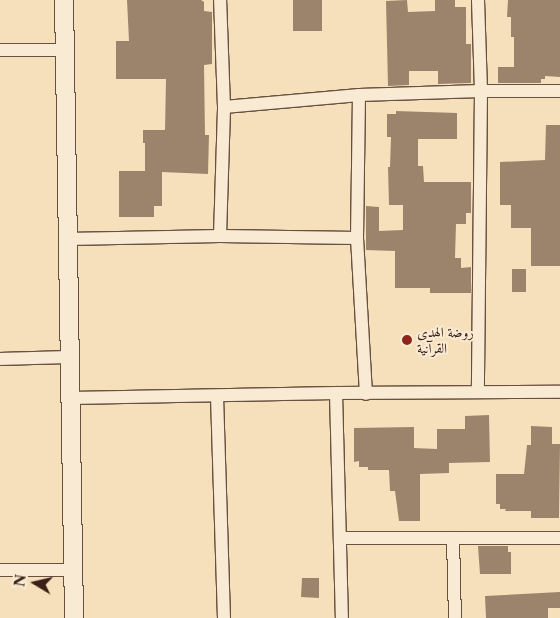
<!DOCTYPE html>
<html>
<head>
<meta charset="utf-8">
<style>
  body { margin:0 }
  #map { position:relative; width:560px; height:618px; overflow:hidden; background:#f6e0bb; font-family:"Libre Caslon Text",Amiri,serif }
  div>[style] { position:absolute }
  .building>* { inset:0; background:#9c846c }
  .roads { filter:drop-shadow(1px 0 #695040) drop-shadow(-1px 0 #695040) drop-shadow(0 1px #695040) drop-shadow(0 -1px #695040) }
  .street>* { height:12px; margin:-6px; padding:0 6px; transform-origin:6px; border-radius:6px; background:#f9ebd3 }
  .secondary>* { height:18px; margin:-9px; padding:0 9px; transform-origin:9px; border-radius:9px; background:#f9ebd3 }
  .dots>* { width:14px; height:14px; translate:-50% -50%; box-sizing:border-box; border:2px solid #f9ebd3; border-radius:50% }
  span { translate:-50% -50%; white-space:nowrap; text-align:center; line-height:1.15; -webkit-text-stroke:4px #f9ebd3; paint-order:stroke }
  .poi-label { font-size:14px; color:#3a2017 }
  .left { translate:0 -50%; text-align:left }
  .north { position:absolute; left:10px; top:558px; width:50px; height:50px; -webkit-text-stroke:4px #f9ebd3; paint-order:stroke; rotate:279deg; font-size:14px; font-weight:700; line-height:20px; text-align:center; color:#3a2017 }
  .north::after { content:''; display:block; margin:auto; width:18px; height:22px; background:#3a2017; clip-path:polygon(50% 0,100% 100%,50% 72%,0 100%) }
</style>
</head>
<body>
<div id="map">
  <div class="building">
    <i style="clip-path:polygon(127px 0,201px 0,204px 2px,204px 11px,212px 12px,212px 64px,204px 65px,205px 135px,209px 135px,208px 174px,162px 172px,162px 206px,154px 206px,154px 217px,119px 217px,119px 171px,145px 171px,145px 143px,143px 143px,143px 130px,165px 130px,166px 79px,116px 79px,116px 41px,129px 41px)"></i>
    <i style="clip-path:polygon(293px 0,322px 0,322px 31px,293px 31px)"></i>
    <i style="clip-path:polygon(407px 0,408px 12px,435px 11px,435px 0,455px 0,455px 7px,466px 7px,466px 44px,471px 44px,471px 83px,438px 84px,438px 71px,409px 71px,409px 85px,388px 86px,386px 1px)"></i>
    <i style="clip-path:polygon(508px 0,560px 0,560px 77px,545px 76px,545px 79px,541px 79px,541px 83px,498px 83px,498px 67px,514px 67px,514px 37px,511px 37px,511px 17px,507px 17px)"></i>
    <i style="clip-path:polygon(396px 111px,457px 113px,457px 139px,418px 139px,418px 166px,423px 166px,424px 182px,471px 182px,471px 213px,466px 213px,466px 224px,456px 224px,455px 258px,461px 258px,461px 268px,471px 267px,471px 293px,430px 293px,430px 288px,395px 288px,395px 251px,366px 250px,366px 206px,379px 207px,379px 231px,403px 230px,403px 205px,389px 205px,388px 167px,390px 167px,391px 137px,387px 137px,387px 114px,396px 114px)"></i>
    <i style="clip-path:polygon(546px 125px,560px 125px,560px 266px,531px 266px,531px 228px,511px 228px,511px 205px,500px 205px,500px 162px,545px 160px)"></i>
    <i style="clip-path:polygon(512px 269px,526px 269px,526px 292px,512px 292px)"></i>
    <i style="clip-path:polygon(489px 415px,490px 462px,449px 463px,449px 473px,420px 474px,420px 521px,399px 521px,395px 491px,390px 491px,389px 470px,368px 470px,368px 467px,359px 467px,359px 461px,354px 462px,354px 428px,414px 427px,414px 448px,437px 449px,437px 429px,465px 429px,465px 416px)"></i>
    <i style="clip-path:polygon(531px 426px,552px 427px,552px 444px,560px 444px,559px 518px,531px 518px,531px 511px,505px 511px,506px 509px,500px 509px,500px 504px,496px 504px,496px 474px,524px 474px,527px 445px,531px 445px)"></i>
    <i style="clip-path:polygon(478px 546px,508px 546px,508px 552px,511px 552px,511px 574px,480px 574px)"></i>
    <i style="clip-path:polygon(302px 578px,319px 578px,319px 598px,301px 597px)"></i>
    <i style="clip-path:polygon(560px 592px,560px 608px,548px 608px,548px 618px,486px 618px,485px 596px)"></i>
  </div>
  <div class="roads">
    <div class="street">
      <i style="left:478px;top:0;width:91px;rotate:88.1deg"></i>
      <i style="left:481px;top:91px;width:301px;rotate:90.6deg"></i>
      <i style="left:0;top:50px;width:64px"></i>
      <i style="left:359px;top:95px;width:143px;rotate:90.8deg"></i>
      <i style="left:357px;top:238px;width:156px;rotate:86.7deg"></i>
      <i style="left:224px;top:107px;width:136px;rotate:-5.1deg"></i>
      <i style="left:359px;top:95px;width:122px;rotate:-1.9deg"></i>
      <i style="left:481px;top:91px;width:79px"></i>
      <i style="left:220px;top:236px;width:129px;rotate:-88.2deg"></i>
      <i style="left:224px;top:107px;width:107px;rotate:-92.1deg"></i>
      <i style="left:67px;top:239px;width:153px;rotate:-1.1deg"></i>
      <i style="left:220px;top:236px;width:137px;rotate:0.8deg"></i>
      <i style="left:0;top:359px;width:71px;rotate:-1.6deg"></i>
      <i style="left:336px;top:393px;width:225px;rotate:88.5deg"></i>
      <i style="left:217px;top:396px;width:222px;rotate:88.2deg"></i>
      <i style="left:71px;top:398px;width:265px;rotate:-1.1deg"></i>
      <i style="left:336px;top:393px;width:224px;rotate:-0.3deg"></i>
      <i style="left:341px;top:538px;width:219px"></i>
      <i style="left:453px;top:538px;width:80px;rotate:88.6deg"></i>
      <i style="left:0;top:570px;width:74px"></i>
    </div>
    <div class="secondary">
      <i style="left:64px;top:0;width:618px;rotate:89.07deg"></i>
    </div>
  </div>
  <div class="dots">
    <i style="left:407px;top:340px;background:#8f2418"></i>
  </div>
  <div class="poi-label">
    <span class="left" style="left:417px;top:340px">روضة الهدى<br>القرآنية</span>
  </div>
  <div class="north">N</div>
</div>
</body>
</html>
